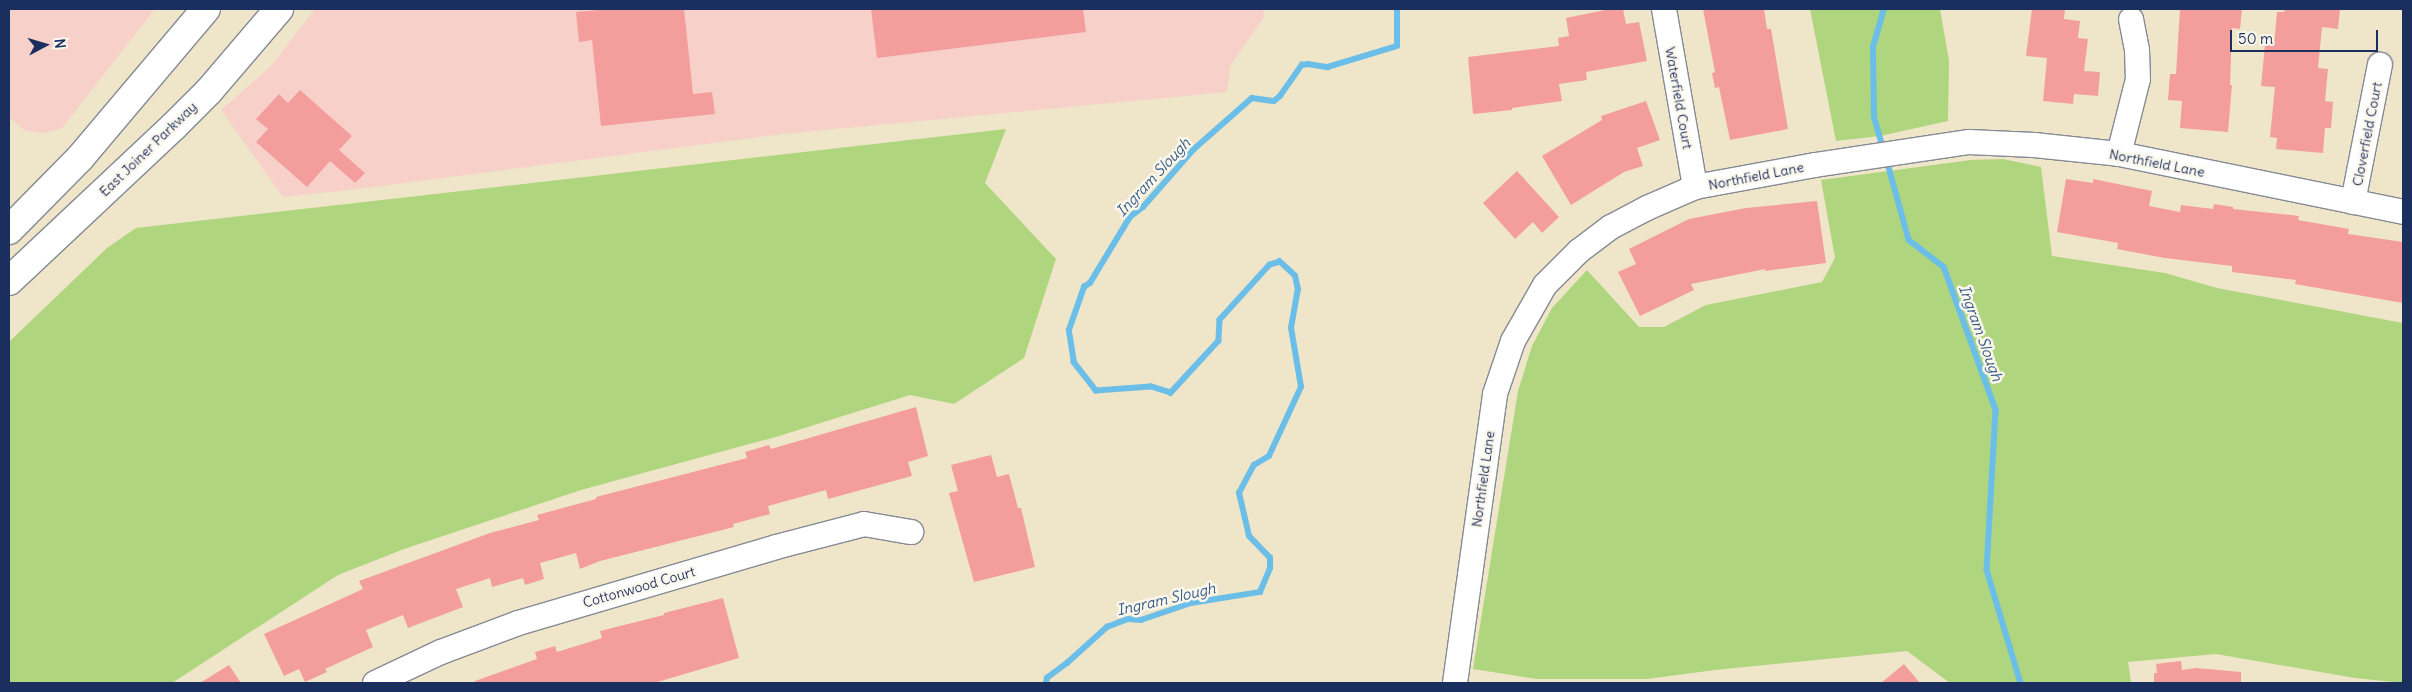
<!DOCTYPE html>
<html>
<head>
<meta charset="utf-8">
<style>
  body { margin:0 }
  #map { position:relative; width:2412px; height:692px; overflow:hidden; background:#efe6c9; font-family:Delius,sans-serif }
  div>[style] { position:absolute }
  .built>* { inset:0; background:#f7d0ca }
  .green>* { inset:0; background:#afd57f }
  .stream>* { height:5.5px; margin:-2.75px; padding:0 2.75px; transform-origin:2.75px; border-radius:2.75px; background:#6bbee7 }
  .building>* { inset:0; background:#f39d9d }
  .roads { filter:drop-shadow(1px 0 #858a94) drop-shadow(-1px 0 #858a94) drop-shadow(0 1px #858a94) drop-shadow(0 -1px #858a94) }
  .minor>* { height:24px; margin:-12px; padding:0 12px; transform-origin:12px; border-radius:12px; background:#fff }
  .secondary>* { height:28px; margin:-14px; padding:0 14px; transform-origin:14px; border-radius:14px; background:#fff }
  span { translate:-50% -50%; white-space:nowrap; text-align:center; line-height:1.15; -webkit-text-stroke:5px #fbf7ec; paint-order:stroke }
  .street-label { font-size:14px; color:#1b2f5e }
  .water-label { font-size:15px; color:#335a87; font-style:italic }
  .frame { position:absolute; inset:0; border:10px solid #1b2f5e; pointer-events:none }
  .north { position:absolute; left:20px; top:20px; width:50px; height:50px; -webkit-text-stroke:4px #fbf7ec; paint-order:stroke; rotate:84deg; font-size:14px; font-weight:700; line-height:20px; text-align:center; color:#1b2f5e }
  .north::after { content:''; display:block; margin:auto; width:18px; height:22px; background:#1b2f5e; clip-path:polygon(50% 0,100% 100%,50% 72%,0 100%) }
  .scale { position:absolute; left:2230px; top:30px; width:148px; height:22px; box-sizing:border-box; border:2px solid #1b2f5e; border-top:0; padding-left:6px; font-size:15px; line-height:18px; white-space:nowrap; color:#1b2f5e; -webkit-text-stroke:4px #fbf7ec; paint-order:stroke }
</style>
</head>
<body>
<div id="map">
  <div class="built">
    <i style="clip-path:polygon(9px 9px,155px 9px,62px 128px,44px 133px,26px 131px,9px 118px)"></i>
    <i style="clip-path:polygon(315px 9px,1263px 9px,1264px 17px,1230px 66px,1227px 92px,783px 134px,350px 190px,283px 197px,221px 110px,271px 66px)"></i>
  </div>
  <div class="green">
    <i style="clip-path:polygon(1810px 9px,1940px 9px,1949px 61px,1948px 121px,1880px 136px,1836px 141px)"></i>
    <i style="clip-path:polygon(1006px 129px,985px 183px,1056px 259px,1024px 358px,954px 404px,910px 395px,779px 436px,581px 490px,404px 549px,338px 575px,172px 683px,9px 683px,9px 342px,107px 248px,136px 228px)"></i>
    <i style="clip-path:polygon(2003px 159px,2041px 167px,2052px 256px,2165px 273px,2217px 288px,2403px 323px,2403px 683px,2355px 678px,2216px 654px,2128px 662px,2131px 683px,1950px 683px,1907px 651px,1715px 670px,1647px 679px,1537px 679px,1473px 669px,1518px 391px,1532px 346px,1552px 308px,1587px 270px,1639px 327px,1664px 327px,1706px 305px,1822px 282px,1835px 258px,1821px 180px,1971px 160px)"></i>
  </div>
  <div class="stream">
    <i style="left:1883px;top:149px;width:33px;rotate:-106deg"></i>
    <i style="left:1874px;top:117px;width:70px;rotate:-90.8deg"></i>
    <i style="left:1873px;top:47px;width:40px;rotate:-74deg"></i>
    <i style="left:1887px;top:160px;width:83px;rotate:74.6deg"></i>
    <i style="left:1909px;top:240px;width:44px;rotate:37.6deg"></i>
    <i style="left:1944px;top:267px;width:152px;rotate:70deg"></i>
    <i style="left:1996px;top:410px;width:160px;rotate:93.2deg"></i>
    <i style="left:1987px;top:570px;width:118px;rotate:73.3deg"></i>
    <i style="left:1046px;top:683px;width:5px;rotate:-79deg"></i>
    <i style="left:1047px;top:678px;width:25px;rotate:-37deg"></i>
    <i style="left:1067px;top:663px;width:54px;rotate:-42deg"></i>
    <i style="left:1107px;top:627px;width:22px;rotate:-21deg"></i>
    <i style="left:1128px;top:619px;width:13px;rotate:4deg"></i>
    <i style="left:1141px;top:620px;width:53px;rotate:-18.8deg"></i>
    <i style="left:1191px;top:603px;width:70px;rotate:-9.1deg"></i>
    <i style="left:1260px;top:592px;width:26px;rotate:-67deg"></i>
    <i style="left:1270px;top:568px;width:10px;rotate:-90deg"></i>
    <i style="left:1270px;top:558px;width:30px;rotate:-134deg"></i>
    <i style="left:1249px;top:536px;width:44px;rotate:-103.1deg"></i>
    <i style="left:1239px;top:493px;width:32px;rotate:-62deg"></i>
    <i style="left:1254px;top:465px;width:17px;rotate:-31deg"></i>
    <i style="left:1269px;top:456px;width:76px;rotate:-65.1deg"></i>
    <i style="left:1301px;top:387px;width:60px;rotate:-99.6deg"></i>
    <i style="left:1291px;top:328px;width:39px;rotate:-80deg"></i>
    <i style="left:1298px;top:290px;width:14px;rotate:-102deg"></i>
    <i style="left:1295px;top:276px;width:21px;rotate:-137deg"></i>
    <i style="left:1280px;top:262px;width:10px;rotate:163deg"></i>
    <i style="left:1270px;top:265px;width:74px;rotate:132.3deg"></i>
    <i style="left:1220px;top:320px;width:21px;rotate:93deg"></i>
    <i style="left:1219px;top:341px;width:71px;rotate:132.7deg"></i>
    <i style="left:1171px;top:393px;width:21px;rotate:-163deg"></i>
    <i style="left:1151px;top:387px;width:55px;rotate:175.8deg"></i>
    <i style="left:1096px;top:391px;width:36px;rotate:-128deg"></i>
    <i style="left:1074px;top:363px;width:33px;rotate:-99deg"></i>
    <i style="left:1069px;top:330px;width:46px;rotate:-70.8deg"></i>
    <i style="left:1084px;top:287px;width:7px;rotate:-34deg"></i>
    <i style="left:1090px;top:283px;width:77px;rotate:-58.8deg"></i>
    <i style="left:1130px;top:217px;width:16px;rotate:-38deg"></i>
    <i style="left:1143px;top:207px;width:77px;rotate:-48.7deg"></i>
    <i style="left:1194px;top:149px;width:77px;rotate:-41.3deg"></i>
    <i style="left:1252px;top:98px;width:22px;rotate:8deg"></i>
    <i style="left:1274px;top:101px;width:8px;rotate:-40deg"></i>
    <i style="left:1280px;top:96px;width:38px;rotate:-55deg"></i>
    <i style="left:1302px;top:65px;width:6px;rotate:-9deg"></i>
    <i style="left:1308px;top:64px;width:20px;rotate:9deg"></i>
    <i style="left:1328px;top:67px;width:72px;rotate:-16.9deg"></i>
    <i style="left:1397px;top:46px;width:37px;rotate:-90deg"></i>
  </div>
  <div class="building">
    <i style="clip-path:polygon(610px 9px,684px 9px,693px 94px,712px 92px,715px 114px,601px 126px,592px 40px,579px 42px,576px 12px)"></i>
    <i style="clip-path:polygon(871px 9px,1083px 9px,1086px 32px,877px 58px)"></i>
    <i style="clip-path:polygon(1610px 9px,1623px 9px,1626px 24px,1639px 22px,1647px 61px,1586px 72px,1587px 80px,1559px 84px,1562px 101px,1512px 108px,1512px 110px,1473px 114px,1468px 57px,1559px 46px,1558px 38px,1569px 36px,1566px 18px)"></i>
    <i style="clip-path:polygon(1703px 9px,1764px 9px,1767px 29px,1771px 29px,1788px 129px,1730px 140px,1719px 87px,1715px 88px,1712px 73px,1715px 72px)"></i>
    <i style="clip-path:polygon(2032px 9px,2065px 9px,2064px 19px,2080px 21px,2078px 38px,2088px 39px,2084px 71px,2100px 72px,2098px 96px,2074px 94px,2073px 104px,2043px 101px,2047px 58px,2026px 56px)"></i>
    <i style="clip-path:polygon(2180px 9px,2242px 9px,2240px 29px,2232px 28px,2230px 85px,2232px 85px,2228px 132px,2180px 128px,2182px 101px,2168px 100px,2170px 74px,2176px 74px)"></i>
    <i style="clip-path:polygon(2285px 9px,2340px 9px,2338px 29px,2322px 27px,2318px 68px,2328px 69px,2325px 101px,2333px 102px,2331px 128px,2325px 128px,2323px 153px,2276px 149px,2277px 138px,2270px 137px,2275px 87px,2261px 86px,2265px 45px,2274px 46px,2277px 12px,2284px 12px)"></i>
    <i style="clip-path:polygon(300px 90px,352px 136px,339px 150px,365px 173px,355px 183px,330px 161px,307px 187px,256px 142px,268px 129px,256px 119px,279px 94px,288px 103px)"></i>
    <i style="clip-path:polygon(1646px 101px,1660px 140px,1637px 148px,1643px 166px,1624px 172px,1571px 205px,1542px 156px,1602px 120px,1601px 116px)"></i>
    <i style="clip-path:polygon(1517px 171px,1559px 217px,1542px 233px,1533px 222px,1515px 239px,1483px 203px)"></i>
    <i style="clip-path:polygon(2066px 179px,2093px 183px,2093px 179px,2152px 191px,2149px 206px,2180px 212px,2181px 205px,2213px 209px,2214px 204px,2233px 207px,2233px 209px,2299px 216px,2298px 220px,2349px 229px,2348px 234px,2403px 242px,2403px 303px,2295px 284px,2296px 280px,2232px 272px,2232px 266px,2165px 258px,2117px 249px,2118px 243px,2057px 232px)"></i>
    <i style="clip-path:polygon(1817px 201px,1826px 263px,1765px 271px,1765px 269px,1691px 284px,1694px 290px,1640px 316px,1618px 272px,1636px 264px,1629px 249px,1689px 219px,1746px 208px)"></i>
    <i style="clip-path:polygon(916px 407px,928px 456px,908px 462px,912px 476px,828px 499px,826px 490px,768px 506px,770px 514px,733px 524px,734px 527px,600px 561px,580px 569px,576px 553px,540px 563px,544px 579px,525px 585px,523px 578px,492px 587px,490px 578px,456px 589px,463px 607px,408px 628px,403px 615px,366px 630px,373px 647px,325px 669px,327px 672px,305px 682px,299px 669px,284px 676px,264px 634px,363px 589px,359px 581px,490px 533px,539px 520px,537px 515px,596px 499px,596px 497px,747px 458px,745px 452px,769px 445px,771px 449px)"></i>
    <i style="clip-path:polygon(991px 455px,997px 477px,1009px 474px,1018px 508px,1021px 508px,1035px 567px,974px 582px,949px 493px,958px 491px,951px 465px)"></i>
    <i style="clip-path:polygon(723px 598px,739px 658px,654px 683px,475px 683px,475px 681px,537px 659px,535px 652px,555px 646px,557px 652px,602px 638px,600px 631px,664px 615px,664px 613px)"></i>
    <i style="clip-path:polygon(2181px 661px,2182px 670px,2196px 668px,2241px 672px,2241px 683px,2154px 683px,2154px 673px,2157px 673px,2156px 664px)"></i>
    <i style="clip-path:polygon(1904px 664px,1920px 683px,1881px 683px)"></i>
    <i style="clip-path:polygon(229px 665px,241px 683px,200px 683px)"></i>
  </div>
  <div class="roads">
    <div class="minor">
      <i style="left:1664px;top:9px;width:181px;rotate:80.1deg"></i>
      <i style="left:2119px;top:154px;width:77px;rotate:-75.8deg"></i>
      <i style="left:2138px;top:79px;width:29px;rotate:-92deg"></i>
      <i style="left:2137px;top:50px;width:31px;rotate:-101deg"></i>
      <i style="left:2353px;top:202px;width:140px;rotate:-78.9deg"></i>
      <i style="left:375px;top:683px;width:73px;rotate:-25.2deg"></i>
      <i style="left:441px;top:652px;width:82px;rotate:-20.6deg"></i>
      <i style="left:518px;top:623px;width:269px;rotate:-16.4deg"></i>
      <i style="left:776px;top:547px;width:91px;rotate:-14.6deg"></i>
      <i style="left:864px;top:524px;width:48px;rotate:9.7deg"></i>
      <i style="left:1455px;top:683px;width:292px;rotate:-82.1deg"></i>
      <i style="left:1495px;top:394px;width:56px;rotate:-71.2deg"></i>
      <i style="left:1513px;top:341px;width:64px;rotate:-60.3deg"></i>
      <i style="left:1545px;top:285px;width:48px;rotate:-45deg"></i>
      <i style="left:1579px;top:251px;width:40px;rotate:-37deg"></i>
      <i style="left:1611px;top:227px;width:41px;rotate:-27.8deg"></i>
      <i style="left:1647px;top:208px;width:52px;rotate:-23.6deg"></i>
      <i style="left:1695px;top:187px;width:122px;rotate:-10.4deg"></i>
      <i style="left:1815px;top:165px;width:156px;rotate:-8.5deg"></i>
      <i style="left:1969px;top:142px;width:65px;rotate:2.6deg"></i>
      <i style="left:2034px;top:145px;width:85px;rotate:6deg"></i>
      <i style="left:2119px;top:154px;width:290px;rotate:11.5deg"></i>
    </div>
    <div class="secondary">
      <i style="left:9px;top:230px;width:101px;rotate:-45.4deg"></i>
      <i style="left:80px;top:158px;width:195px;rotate:-49.8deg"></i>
      <i style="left:9px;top:281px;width:226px;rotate:-43.2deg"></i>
      <i style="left:174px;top:126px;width:49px;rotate:-45deg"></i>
      <i style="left:209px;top:91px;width:108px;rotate:-49.5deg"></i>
    </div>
  </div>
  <div class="street-label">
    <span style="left:1679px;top:98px;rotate:80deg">Waterfield Court</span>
    <span style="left:2367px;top:134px;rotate:-79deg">Cloverfield Court</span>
    <span style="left:148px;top:149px;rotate:-44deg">East Joiner Parkway</span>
    <span style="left:2157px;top:163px;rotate:11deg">Northfield Lane</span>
    <span style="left:1756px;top:176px;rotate:-11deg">Northfield Lane</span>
    <span style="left:1483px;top:479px;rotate:-82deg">Northfield Lane</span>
    <span style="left:639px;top:587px;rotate:-16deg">Cottonwood Court</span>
  </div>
  <div class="water-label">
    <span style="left:1153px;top:177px;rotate:-47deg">Ingram Slough</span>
    <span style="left:1981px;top:333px;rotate:70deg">Ingram Slough</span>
    <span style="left:1166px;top:599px;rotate:-13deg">Ingram Slough</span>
  </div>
  <div class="frame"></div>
  <div class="north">N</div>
  <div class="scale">50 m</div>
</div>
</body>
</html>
